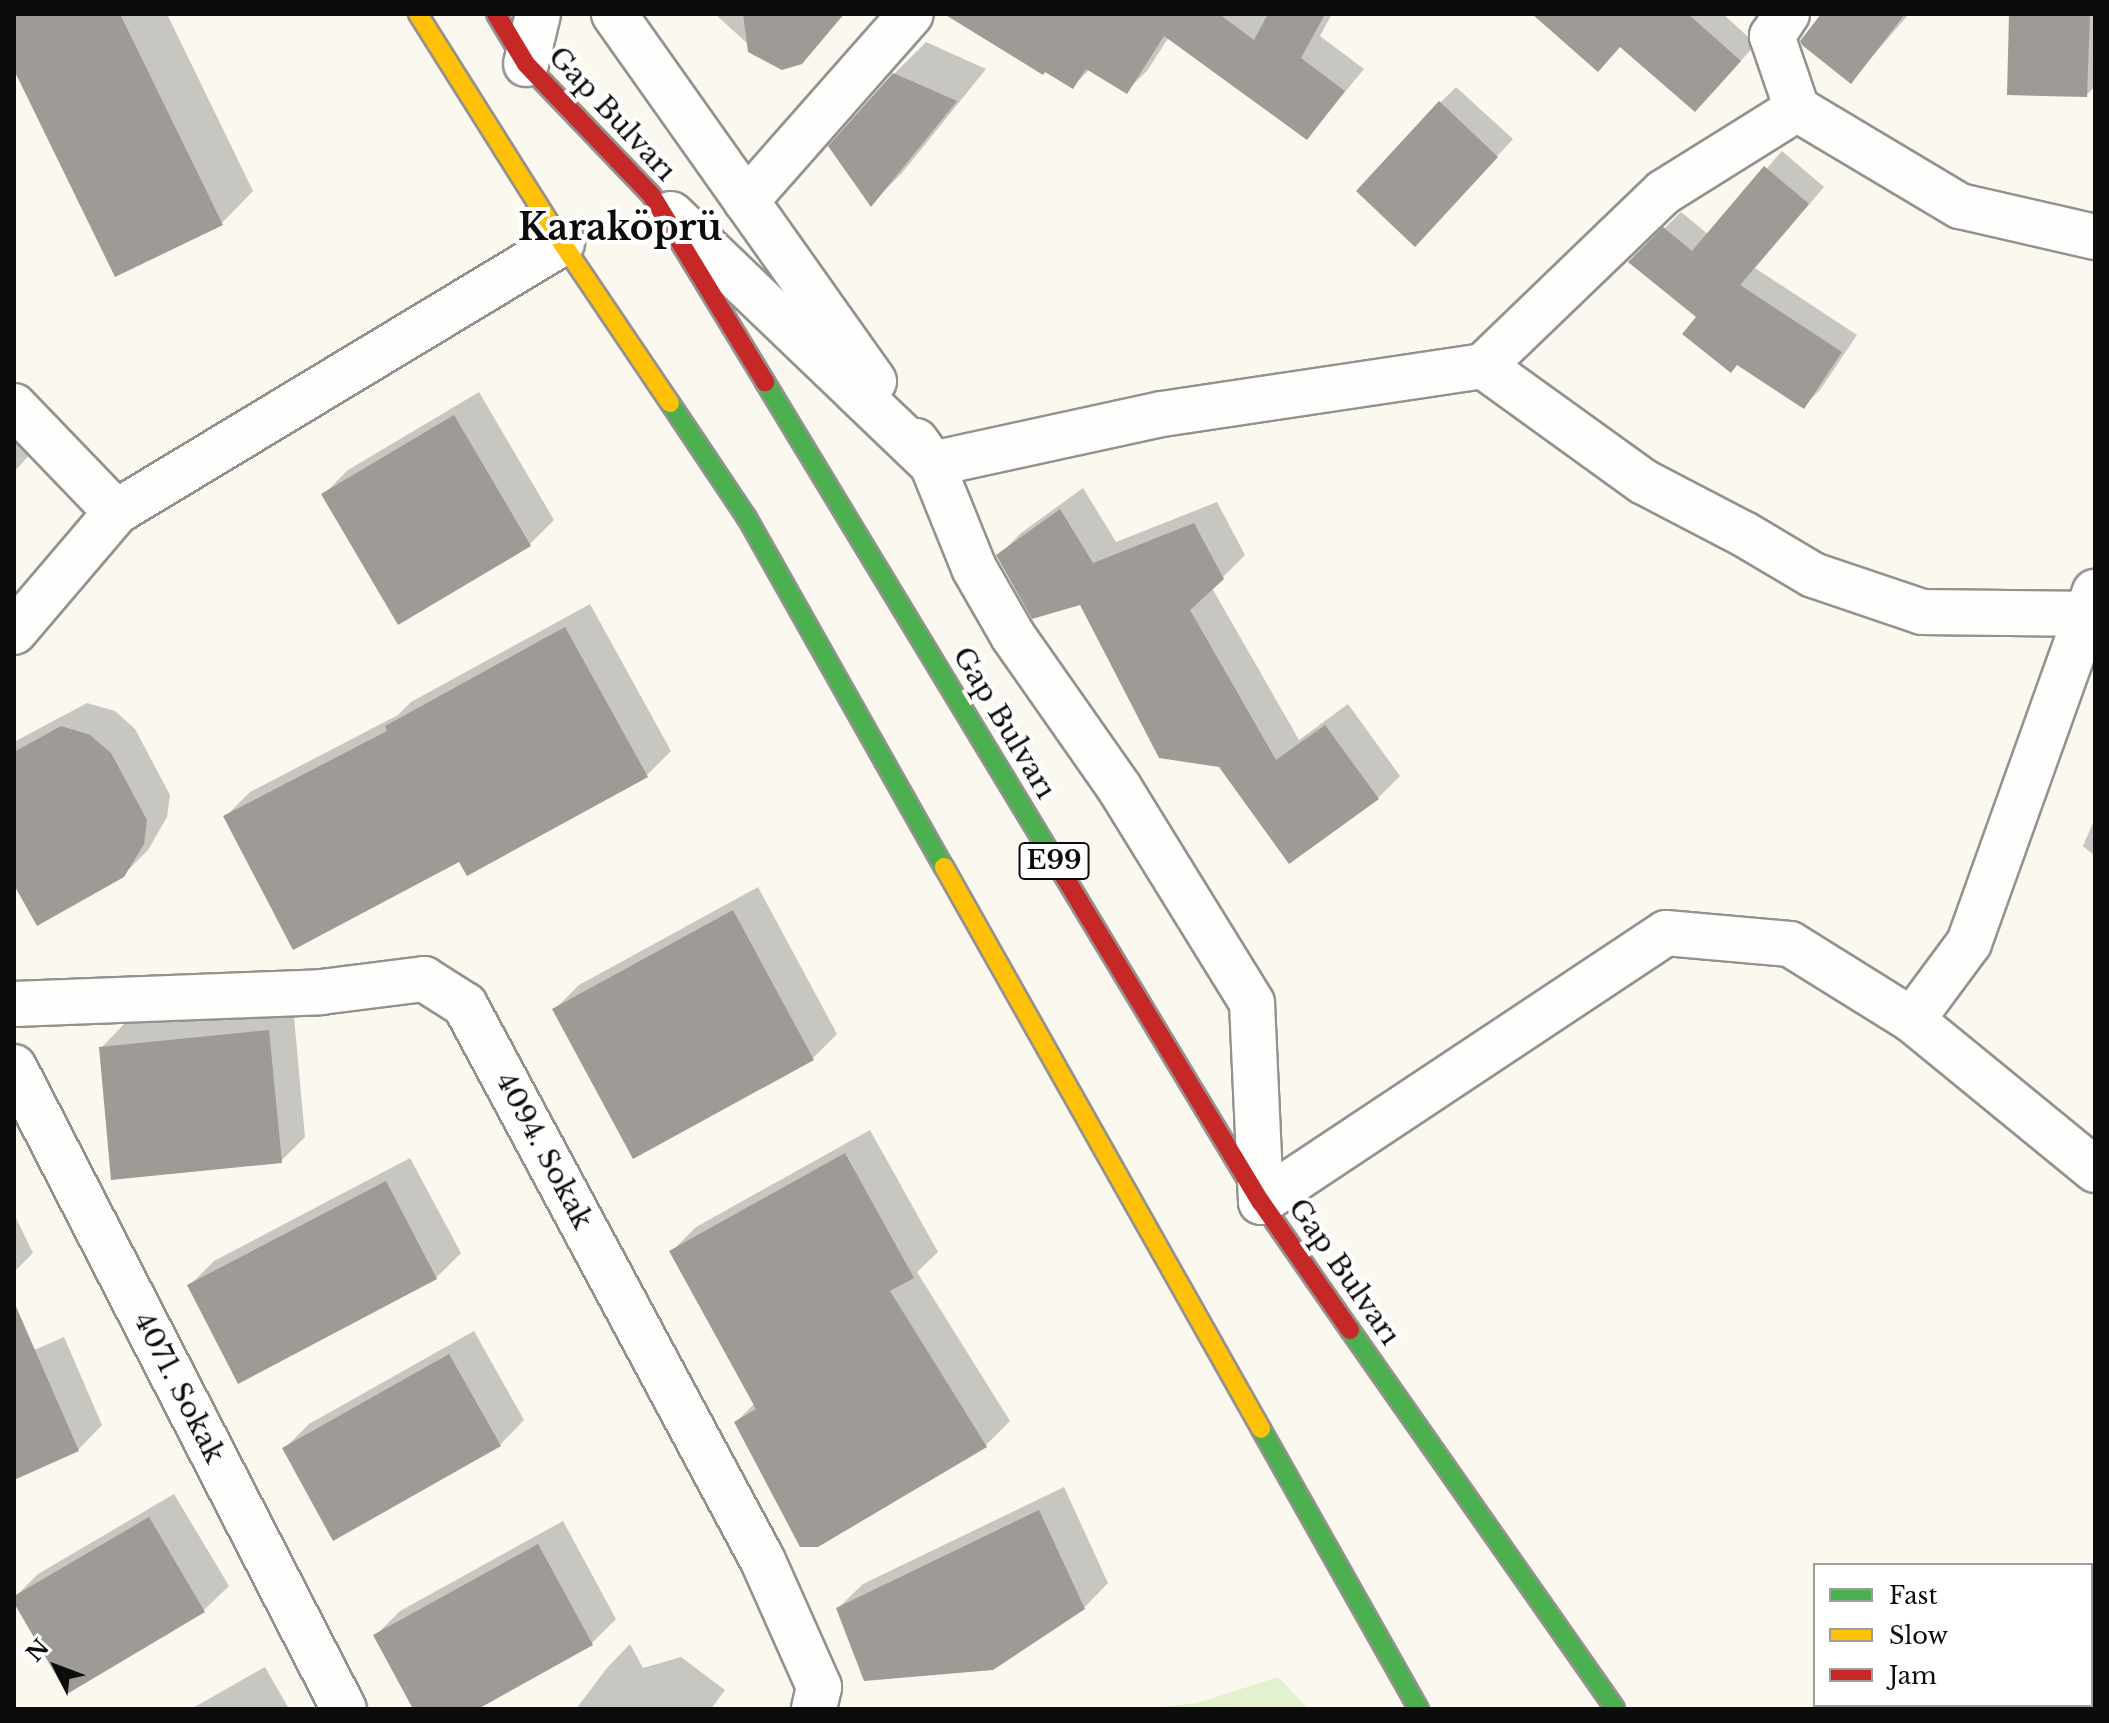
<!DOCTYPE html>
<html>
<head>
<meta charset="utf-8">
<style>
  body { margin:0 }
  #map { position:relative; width:2109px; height:1723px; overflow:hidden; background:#fbf8f0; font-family:"Libre Baskerville",serif }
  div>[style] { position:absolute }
  .green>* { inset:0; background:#e4f1ce }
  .shadow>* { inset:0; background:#0003 }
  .building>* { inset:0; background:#9e9a96 }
  .roads { filter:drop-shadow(2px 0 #94928f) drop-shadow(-2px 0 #94928f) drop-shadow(0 2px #94928f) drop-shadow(0 -2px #94928f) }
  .street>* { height:44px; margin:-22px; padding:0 22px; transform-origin:22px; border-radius:22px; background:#fefefd }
  .fast>* { height:18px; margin:-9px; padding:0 9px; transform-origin:9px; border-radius:9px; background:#4caf50 }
  .slow>* { height:18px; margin:-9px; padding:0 9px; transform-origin:9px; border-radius:9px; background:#ffc107 }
  .jam>* { height:18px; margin:-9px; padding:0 9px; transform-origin:9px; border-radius:9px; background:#c62828 }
  span { translate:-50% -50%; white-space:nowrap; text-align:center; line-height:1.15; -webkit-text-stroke:8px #fff; paint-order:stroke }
  .shield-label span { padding:2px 6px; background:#fff; border:2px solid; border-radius:6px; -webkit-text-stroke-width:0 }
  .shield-label { font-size:26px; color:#0c0c0c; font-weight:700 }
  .street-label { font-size:28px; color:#0c0c0c }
  .district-label { font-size:36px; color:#0c0c0c; font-weight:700 }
  .frame { position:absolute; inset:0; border:16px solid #0c0c0c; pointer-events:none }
  .legend { position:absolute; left:1813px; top:1563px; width:280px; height:144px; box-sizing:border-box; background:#fff; border:2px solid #9e9e9e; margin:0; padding:10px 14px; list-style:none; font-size:24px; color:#0c0c0c }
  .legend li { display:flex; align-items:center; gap:16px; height:40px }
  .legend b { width:40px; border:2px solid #9e9e9e }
  .north { position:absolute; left:16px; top:1627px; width:80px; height:80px; -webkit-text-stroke:6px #fff; paint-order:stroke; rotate:312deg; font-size:22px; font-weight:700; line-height:32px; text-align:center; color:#0c0c0c }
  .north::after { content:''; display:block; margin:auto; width:28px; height:36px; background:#0c0c0c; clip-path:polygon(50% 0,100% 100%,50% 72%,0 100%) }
</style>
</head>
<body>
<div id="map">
  <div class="green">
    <i style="clip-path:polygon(1278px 1677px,1309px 1709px,1143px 1709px,1197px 1703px)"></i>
  </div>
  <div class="shadow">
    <i style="clip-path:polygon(14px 14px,167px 14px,253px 191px,222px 223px,14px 66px)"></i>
    <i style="clip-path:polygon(715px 14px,844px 14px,800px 62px,749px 45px)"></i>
    <i style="clip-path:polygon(948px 14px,1332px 14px,1320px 36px,1364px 69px,1307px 138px,1169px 37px,1147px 71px,1126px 91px,1090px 69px,1073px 86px)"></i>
    <i style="clip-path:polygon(1564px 14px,1723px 14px,1756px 44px,1712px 93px)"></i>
    <i style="clip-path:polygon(1823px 14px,1909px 14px,1851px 81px)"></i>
    <i style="clip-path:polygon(2011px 14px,2095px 14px,2095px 86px,2087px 95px)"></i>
    <i style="clip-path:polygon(926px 42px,986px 69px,902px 173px,871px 204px,894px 74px)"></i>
    <i style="clip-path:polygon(1456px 87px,1513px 139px,1431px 228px,1440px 103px)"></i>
    <i style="clip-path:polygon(1782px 151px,1824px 187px,1755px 268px,1857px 335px,1820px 390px,1804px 406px,1631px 261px,1681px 212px,1709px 235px)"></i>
    <i style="clip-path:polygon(479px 392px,554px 520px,530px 544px,323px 495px,348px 470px)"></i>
    <i style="clip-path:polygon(14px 437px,31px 453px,14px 472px)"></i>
    <i style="clip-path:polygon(1083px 488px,1116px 542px,1217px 502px,1245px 555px,1212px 588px,1299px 740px,1348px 704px,1400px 776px,1378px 798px,1220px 765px,1081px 602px,998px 556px,1021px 533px)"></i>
    <i style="clip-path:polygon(590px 604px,671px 751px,646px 776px,225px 817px,250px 792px,398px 715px,411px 702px)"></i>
    <i style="clip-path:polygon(87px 703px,115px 711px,135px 729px,170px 795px,167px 817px,148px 850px,123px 875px,14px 880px,14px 742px)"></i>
    <i style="clip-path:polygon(2095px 818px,2095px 856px,2083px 846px)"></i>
    <i style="clip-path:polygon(758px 887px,837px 1034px,813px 1058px,555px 1009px,579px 985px)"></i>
    <i style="clip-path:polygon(293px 1006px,305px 1137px,281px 1161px,101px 1048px,125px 1023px)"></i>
    <i style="clip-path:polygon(870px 1130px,938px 1252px,917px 1272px,1010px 1421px,986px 1445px,736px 1422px,755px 1403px,671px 1252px,696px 1227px)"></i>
    <i style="clip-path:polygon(410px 1158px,461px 1253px,436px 1278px,189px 1286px,214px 1261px)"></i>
    <i style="clip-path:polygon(14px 1214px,33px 1253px,14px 1272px)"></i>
    <i style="clip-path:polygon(474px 1331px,524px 1420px,500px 1445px,284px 1449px,309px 1424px)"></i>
    <i style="clip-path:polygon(64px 1337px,102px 1425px,78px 1450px,14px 1478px,14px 1359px)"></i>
    <i style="clip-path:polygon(1064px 1487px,1108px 1583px,1084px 1608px,838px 1608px,863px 1584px)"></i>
    <i style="clip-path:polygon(174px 1494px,229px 1586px,204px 1610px,67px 1691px,14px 1598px,38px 1574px)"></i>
    <i style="clip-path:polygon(563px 1521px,616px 1619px,592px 1643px,474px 1709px,416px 1709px,375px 1636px,400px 1611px)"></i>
    <i style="clip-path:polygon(630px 1644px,643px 1668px,681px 1657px,725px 1690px,711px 1709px,576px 1709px,607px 1668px)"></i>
    <i style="clip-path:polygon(265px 1667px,289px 1709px,191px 1709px)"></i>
  </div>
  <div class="building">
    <i style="clip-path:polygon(14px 14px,120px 14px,223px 225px,115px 277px,14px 70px)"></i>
    <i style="clip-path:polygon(743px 14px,844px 14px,802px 64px,782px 70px,748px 52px)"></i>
    <i style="clip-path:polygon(944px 14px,1219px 14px,1254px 40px,1268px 14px,1325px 14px,1301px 58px,1345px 91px,1307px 140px,1164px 36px,1127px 94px,1086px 69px,1073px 89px,1045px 72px,1043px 75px)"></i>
    <i style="clip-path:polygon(1532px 14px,1688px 14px,1741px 61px,1695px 112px,1620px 47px,1598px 72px)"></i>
    <i style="clip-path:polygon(1821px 14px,1905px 14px,1851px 84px,1802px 45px,1800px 41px)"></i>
    <i style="clip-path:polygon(2009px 14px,2090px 14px,2087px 97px,2007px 95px)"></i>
    <i style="clip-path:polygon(893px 73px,957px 101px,871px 207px,828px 146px)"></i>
    <i style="clip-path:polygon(1439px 101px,1498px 157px,1415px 247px,1356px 191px)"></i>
    <i style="clip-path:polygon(1764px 166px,1809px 204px,1740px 285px,1842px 352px,1804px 409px,1737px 365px,1731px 373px,1682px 334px,1696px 317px,1628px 262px,1663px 227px,1692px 251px)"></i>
    <i style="clip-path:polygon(454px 415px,531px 546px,398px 625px,321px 494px)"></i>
    <i style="clip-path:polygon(1060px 509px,1093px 563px,1194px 523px,1224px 579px,1190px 610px,1276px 760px,1325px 725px,1379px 799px,1289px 864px,1219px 767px,1159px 758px,1080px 605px,1032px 619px,996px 555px)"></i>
    <i style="clip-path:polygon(565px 627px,648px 777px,467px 876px,459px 862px,293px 950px,223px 816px,387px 731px,385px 726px)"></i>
    <i style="clip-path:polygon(61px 726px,90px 735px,111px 753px,147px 820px,144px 844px,124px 877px,37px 926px,14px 885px,14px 752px)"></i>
    <i style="clip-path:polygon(733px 910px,814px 1060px,633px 1159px,552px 1009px)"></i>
    <i style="clip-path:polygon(269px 1030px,282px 1163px,111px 1180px,99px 1047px)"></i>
    <i style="clip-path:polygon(845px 1153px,914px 1278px,890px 1291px,987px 1447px,818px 1547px,800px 1547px,734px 1422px,756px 1409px,669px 1251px)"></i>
    <i style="clip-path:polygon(386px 1181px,437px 1279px,238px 1384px,187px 1285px)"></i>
    <i style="clip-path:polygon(14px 1302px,79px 1451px,14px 1480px)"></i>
    <i style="clip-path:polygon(449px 1354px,501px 1446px,333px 1541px,282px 1448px)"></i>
    <i style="clip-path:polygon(1039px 1510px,1085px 1609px,993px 1670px,864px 1681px,836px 1608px)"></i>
    <i style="clip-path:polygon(149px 1517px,205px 1612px,67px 1694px,14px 1603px,14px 1596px)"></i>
    <i style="clip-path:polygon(538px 1544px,593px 1645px,478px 1709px,413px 1709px,373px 1635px)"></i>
  </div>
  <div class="roads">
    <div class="street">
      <i style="left:614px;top:14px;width:450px;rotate:54.7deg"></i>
      <i style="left:1787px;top:14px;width:27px;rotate:124deg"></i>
      <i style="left:1772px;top:36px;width:77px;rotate:71.1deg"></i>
      <i style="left:526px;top:64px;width:51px;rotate:-76.5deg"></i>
      <i style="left:746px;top:201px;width:249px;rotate:-48.6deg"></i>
      <i style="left:671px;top:214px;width:361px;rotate:43.8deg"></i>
      <i style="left:932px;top:464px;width:235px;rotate:-12.3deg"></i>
      <i style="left:1162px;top:414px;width:325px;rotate:-8.5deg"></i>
      <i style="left:1483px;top:366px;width:251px;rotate:-43.9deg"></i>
      <i style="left:1664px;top:192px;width:157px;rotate:-32deg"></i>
      <i style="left:1797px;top:109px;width:190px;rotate:30.8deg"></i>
      <i style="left:1960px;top:206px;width:139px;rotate:12.9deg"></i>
      <i style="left:1483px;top:366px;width:198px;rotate:35.8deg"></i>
      <i style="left:1644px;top:482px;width:113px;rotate:27.5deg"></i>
      <i style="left:1744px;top:534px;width:80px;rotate:30.7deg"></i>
      <i style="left:1813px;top:575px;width:115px;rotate:18.7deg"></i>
      <i style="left:1922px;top:612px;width:173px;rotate:0.7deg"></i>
      <i style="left:14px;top:406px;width:147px;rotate:46.1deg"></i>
      <i style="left:916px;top:441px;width:28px;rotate:55deg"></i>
      <i style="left:932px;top:464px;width:112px;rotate:68deg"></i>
      <i style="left:974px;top:568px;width:78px;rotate:60.2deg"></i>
      <i style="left:1013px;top:636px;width:187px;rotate:55deg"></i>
      <i style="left:1120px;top:789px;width:251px;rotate:58.3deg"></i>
      <i style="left:1252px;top:1003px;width:199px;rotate:87.4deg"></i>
      <i style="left:14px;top:632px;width:157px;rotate:-49.6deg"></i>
      <i style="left:116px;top:512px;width:521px;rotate:-31.1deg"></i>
      <i style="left:14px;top:1004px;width:307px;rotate:-2.2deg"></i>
      <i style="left:321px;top:992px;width:104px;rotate:-7.2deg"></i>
      <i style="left:424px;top:979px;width:49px;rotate:32.4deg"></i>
      <i style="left:465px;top:1005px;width:631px;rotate:61.81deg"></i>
      <i style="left:763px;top:1561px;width:138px;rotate:66deg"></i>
      <i style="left:819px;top:1687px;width:23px;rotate:103deg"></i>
      <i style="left:1912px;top:1020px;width:96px;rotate:-53.5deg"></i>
      <i style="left:1969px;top:943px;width:373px;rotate:-70.3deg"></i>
      <i style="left:14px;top:1067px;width:722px;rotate:62.8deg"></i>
      <i style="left:1261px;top:1202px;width:486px;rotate:-33.6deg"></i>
      <i style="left:1666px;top:933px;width:124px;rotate:5.1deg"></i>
      <i style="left:1790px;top:944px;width:144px;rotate:31.9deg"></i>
      <i style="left:1912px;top:1020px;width:237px;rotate:39.3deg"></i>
    </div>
    <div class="fast">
      <i style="left:765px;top:382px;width:577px;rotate:58.82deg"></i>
      <i style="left:670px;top:403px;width:138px;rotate:56.2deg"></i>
      <i style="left:747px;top:518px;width:401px;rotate:60.6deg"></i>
      <i style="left:1350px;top:1330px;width:462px;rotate:55deg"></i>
      <i style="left:1261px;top:1429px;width:322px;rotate:60.6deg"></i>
    </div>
    <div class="slow">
      <i style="left:418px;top:14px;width:271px;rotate:57.8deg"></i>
      <i style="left:562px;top:243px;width:193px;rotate:56deg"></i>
      <i style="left:944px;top:867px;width:645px;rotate:60.57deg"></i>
    </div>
    <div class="jam">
      <i style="left:496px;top:14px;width:58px;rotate:59deg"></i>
      <i style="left:526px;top:64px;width:182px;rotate:46.3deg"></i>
      <i style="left:652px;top:196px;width:218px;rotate:58.7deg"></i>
      <i style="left:1064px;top:876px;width:381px;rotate:58.9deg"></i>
      <i style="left:1261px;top:1202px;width:156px;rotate:55.2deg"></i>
    </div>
  </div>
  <div class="shield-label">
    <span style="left:1054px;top:861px">E99</span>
  </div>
  <div class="street-label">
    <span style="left:612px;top:114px;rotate:47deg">Gap Bulvarı</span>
    <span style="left:1004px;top:723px;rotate:59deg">Gap Bulvarı</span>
    <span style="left:544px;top:1151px;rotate:62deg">4094. Sokak</span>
    <span style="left:1344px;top:1272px;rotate:55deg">Gap Bulvarı</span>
    <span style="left:179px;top:1388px;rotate:63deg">4071. Sokak</span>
  </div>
  <div class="district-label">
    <span style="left:620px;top:228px">Karaköprü</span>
  </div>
  <div class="frame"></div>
  <ul class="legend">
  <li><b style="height:10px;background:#4caf50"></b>Fast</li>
  <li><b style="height:10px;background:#ffc107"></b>Slow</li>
  <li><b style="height:10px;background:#c62828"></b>Jam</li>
  </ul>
  <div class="north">N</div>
</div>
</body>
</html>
